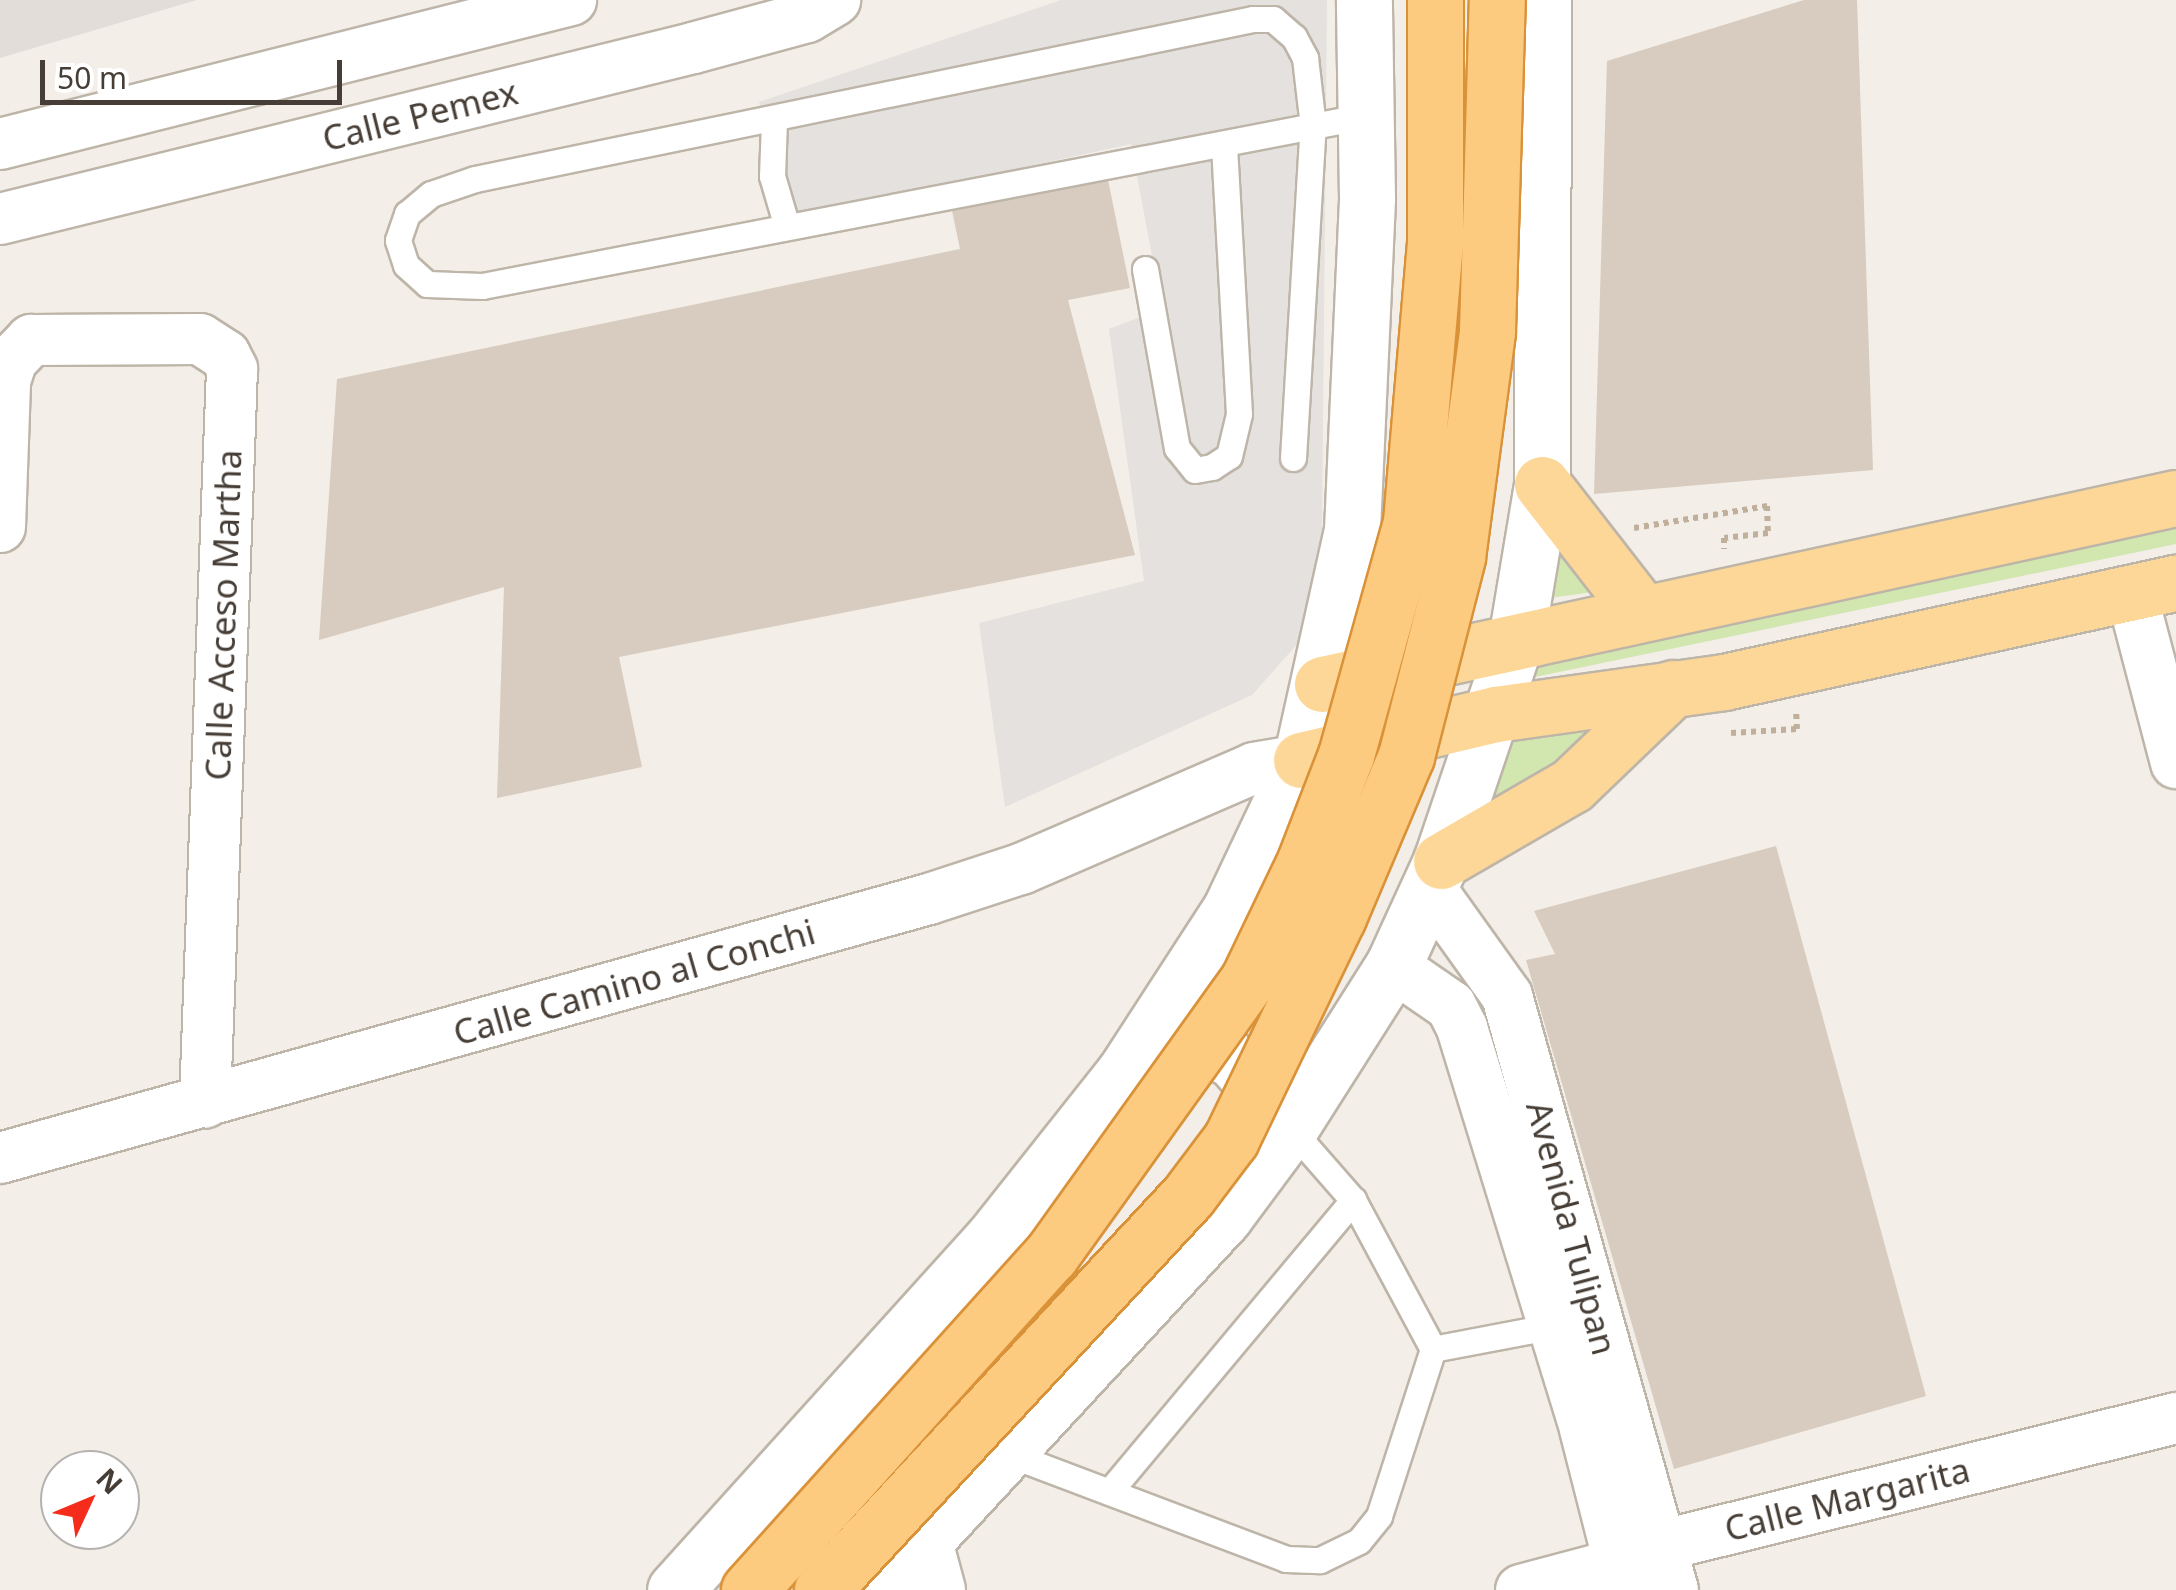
<!DOCTYPE html>
<html>
<head>
<meta charset="utf-8">
<style>
  body { margin:0 }
  #map { position:relative; width:2176px; height:1590px; overflow:hidden; background:#f3eee7; font-family:"Noto Sans",sans-serif }
  div>[style] { position:absolute }
  .industrial>* { inset:0; background:#e2ddd8 }
  .green>* { inset:0; background:#d2e6b0 }
  .parking>* { inset:0; background:#e4e1de }
  .building>* { inset:0; background:#d7ccbf }
  .path>* { height:6px; margin-top:-3px; transform-origin:0; background:repeating-linear-gradient(90deg,#c0b09b 0 5px,transparent 0 10px) }
  .roads { filter:drop-shadow(2px 0 #beb5a9) drop-shadow(-2px 0 #beb5a9) drop-shadow(0 2px #beb5a9) drop-shadow(0 -2px #beb5a9) }
  .service>* { height:25px; margin:-12.5px; padding:0 12.5px; transform-origin:12.5px; border-radius:12.5px; background:#fff }
  .minor>* { height:50px; margin:-25px; padding:0 25px; transform-origin:25px; border-radius:25px; background:#fff }
  .tertiary>* { height:55px; margin:-27.5px; padding:0 27.5px; transform-origin:27.5px; border-radius:27.5px; background:#fff }
  .primary>* { height:55px; margin:-27.5px; padding:0 27.5px; transform-origin:27.5px; border-radius:27.5px; background:#fcd797 }
  .bridges { filter:drop-shadow(2px 0 #da9239) drop-shadow(-2px 0 #da9239) drop-shadow(0 2px #da9239) drop-shadow(0 -2px #da9239) }
  .trunk-bridge>* { height:55px; margin:-27.5px; padding:0 27.5px; transform-origin:27.5px; border-radius:27.5px; background:#fccb80 }
  span { translate:-50% -50%; white-space:nowrap; text-align:center; line-height:1.15; -webkit-text-stroke:8px #fff; paint-order:stroke }
  .street-label { font-size:35px; color:#463e36 }
  .north { position:absolute; left:40px; top:1450px; width:100px; height:100px; box-sizing:border-box; background:#fff; border:2px solid #b5b2af; border-radius:50%; rotate:46deg; font-size:28px; font-weight:700; line-height:40px; text-align:center; color:#463e36 }
  .north::after { content:''; display:block; margin:auto; width:35px; height:45px; background:#f52b1b; clip-path:polygon(50% 0,100% 100%,50% 72%,0 100%) }
  .scale { position:absolute; left:40px; top:60px; width:302px; height:45px; box-sizing:border-box; border:5px solid #463e36; border-top:0; padding-left:12px; font-size:30px; line-height:35px; white-space:nowrap; color:#463e36; -webkit-text-stroke:8px #fff; paint-order:stroke }
</style>
</head>
<body>
<div id="map">
  <div class="industrial">
    <i style="clip-path:polygon(0 0,197px 0,0 58px)"></i>
  </div>
  <div class="green">
    <i style="clip-path:polygon(1542px 523px,1609px 590px,1534px 600px)"></i>
    <i style="clip-path:polygon(2176px 525px,2176px 544px,1535px 677px,1525px 665px)"></i>
    <i style="clip-path:polygon(1593px 701px,1591px 735px,1524px 788px,1501px 798px,1489px 794px,1486px 782px,1517px 728px)"></i>
  </div>
  <div class="parking">
    <i style="clip-path:polygon(1061px 0,1327px 0,1322px 529px,1307px 633px,1252px 695px,1005px 807px,979px 623px,1144px 581px,1109px 329px,1162px 309px,1131px 144px,1025px 167px,783px 243px,777px 161px,759px 102px)"></i>
  </div>
  <div class="building">
    <i style="clip-path:polygon(1804px 0,1857px 0,1873px 470px,1594px 494px,1607px 61px)"></i>
    <i style="clip-path:polygon(1107px 175px,1130px 288px,1068px 300px,1135px 555px,619px 657px,642px 767px,497px 798px,504px 587px,319px 640px,337px 379px,960px 249px,951px 206px)"></i>
    <i style="clip-path:polygon(1776px 846px,1926px 1396px,1674px 1469px,1526px 960px,1555px 954px,1534px 911px)"></i>
  </div>
  <div class="path">
    <i style="left:1634px;top:528px;width:135px;rotate:-9.4deg"></i>
    <i style="left:1767px;top:506px;width:27px;rotate:88deg"></i>
    <i style="left:1768px;top:533px;width:44px;rotate:173.5deg"></i>
    <i style="left:1724px;top:538px;width:11px;rotate:90deg"></i>
    <i style="left:1731px;top:733px;width:66px;rotate:-3.5deg"></i>
    <i style="left:1797px;top:729px;width:17px;rotate:-93deg"></i>
  </div>
  <div class="roads">
    <div class="service">
      <i style="left:1253px;top:19px;width:20px"></i>
      <i style="left:1273px;top:19px;width:28px;rotate:41deg"></i>
      <i style="left:1294px;top:37px;width:24px;rotate:62deg"></i>
      <i style="left:1305px;top:58px;width:68px;rotate:83.3deg"></i>
      <i style="left:1313px;top:126px;width:846px;rotate:169.1deg"></i>
      <i style="left:482px;top:286px;width:55px;rotate:-177.9deg"></i>
      <i style="left:427px;top:284px;width:28px;rotate:-138deg"></i>
      <i style="left:406px;top:265px;width:26px;rotate:-108deg"></i>
      <i style="left:398px;top:240px;width:28px;rotate:-71deg"></i>
      <i style="left:407px;top:214px;width:31px;rotate:-40deg"></i>
      <i style="left:431px;top:194px;width:46px;rotate:-18.8deg"></i>
      <i style="left:475px;top:179px;width:794px;rotate:-11.62deg"></i>
      <i style="left:774px;top:120px;width:56px;rotate:92deg"></i>
      <i style="left:772px;top:176px;width:53px;rotate:73.6deg"></i>
      <i style="left:1145px;top:269px;width:182px;rotate:79.9deg"></i>
      <i style="left:1177px;top:448px;width:28px;rotate:51deg"></i>
      <i style="left:1195px;top:470px;width:17px;rotate:-10deg"></i>
      <i style="left:1212px;top:467px;width:20px;rotate:-33deg"></i>
      <i style="left:1229px;top:456px;width:43px;rotate:-76.6deg"></i>
      <i style="left:1239px;top:414px;width:270px;rotate:-93.2deg"></i>
      <i style="left:1293px;top:458px;width:333px;rotate:-86.6deg"></i>
      <i style="left:1313px;top:126px;width:54px;rotate:-10.7deg"></i>
      <i style="left:1433px;top:1349px;width:123px;rotate:-10.8deg"></i>
      <i style="left:1006px;top:1453px;width:299px;rotate:20.7deg"></i>
      <i style="left:1286px;top:1559px;width:34px;rotate:2deg"></i>
      <i style="left:1320px;top:1560px;width:43px;rotate:-26deg"></i>
      <i style="left:1359px;top:1541px;width:32px;rotate:-51deg"></i>
      <i style="left:1379px;top:1516px;width:176px;rotate:-72.1deg"></i>
      <i style="left:1433px;top:1349px;width:169px;rotate:-118.2deg"></i>
      <i style="left:1353px;top:1200px;width:96px;rotate:-131.2deg"></i>
      <i style="left:1109px;top:1492px;width:381px;rotate:-50.1deg"></i>
    </div>
    <div class="minor">
      <i style="left:0;top:144px;width:589px;rotate:-14.15deg"></i>
      <i style="left:0;top:219px;width:714px;rotate:-13.86deg"></i>
      <i style="left:693px;top:48px;width:118px;rotate:-15.2deg"></i>
      <i style="left:807px;top:17px;width:33px;rotate:-31deg"></i>
      <i style="left:0;top:527px;width:146px;rotate:-88deg"></i>
      <i style="left:5px;top:381px;width:22px;rotate:-72deg"></i>
      <i style="left:12px;top:360px;width:28px;rotate:-46deg"></i>
      <i style="left:31px;top:340px;width:169px;rotate:-0.3deg"></i>
      <i style="left:200px;top:339px;width:30px;rotate:33deg"></i>
      <i style="left:225px;top:355px;width:16px;rotate:63deg"></i>
      <i style="left:232px;top:369px;width:734px;rotate:92.11deg"></i>
      <i style="left:2131px;top:591px;width:178px;rotate:75.3deg"></i>
      <i style="left:1429px;top:887px;width:134px;rotate:54.4deg"></i>
      <i style="left:1507px;top:996px;width:617px;rotate:74.39deg"></i>
      <i style="left:1393px;top:966px;width:70px;rotate:34.6deg"></i>
      <i style="left:1451px;top:1006px;width:25px;rotate:63deg"></i>
      <i style="left:1462px;top:1028px;width:419px;rotate:72.9deg"></i>
      <i style="left:1585px;top:1429px;width:166px;rotate:75.7deg"></i>
      <i style="left:0;top:1158px;width:964px;rotate:-15.58deg"></i>
      <i style="left:929px;top:899px;width:97px;rotate:-18.1deg"></i>
      <i style="left:1021px;top:869px;width:254px;rotate:-23.4deg"></i>
      <i style="left:1254px;top:768px;width:48px;rotate:-9.7deg"></i>
      <i style="left:926px;top:1538px;width:54px;rotate:74.9deg"></i>
      <i style="left:1521px;top:1590px;width:101px;rotate:-14.9deg"></i>
      <i style="left:1619px;top:1564px;width:45px;rotate:-23.7deg"></i>
      <i style="left:1660px;top:1546px;width:532px;rotate:-13.93deg"></i>
    </div>
    <div class="tertiary">
      <i style="left:1157px;top:1032px;width:25px;rotate:7deg"></i>
      <i style="left:1182px;top:1035px;width:57px;rotate:26.1deg"></i>
      <i style="left:1233px;top:1060px;width:81px;rotate:49deg"></i>
      <i style="left:675px;top:1590px;width:474px;rotate:-47.9deg"></i>
      <i style="left:993px;top:1238px;width:211px;rotate:-51.6deg"></i>
      <i style="left:1124px;top:1073px;width:194px;rotate:-57deg"></i>
      <i style="left:1230px;top:910px;width:166px;rotate:-64.7deg"></i>
      <i style="left:1301px;top:760px;width:236px;rotate:-77.5deg"></i>
      <i style="left:1352px;top:530px;width:332px;rotate:-87.4deg"></i>
      <i style="left:1367px;top:198px;width:198px;rotate:-90.9deg"></i>
      <i style="left:879px;top:1590px;width:508px;rotate:-47.23deg"></i>
      <i style="left:1224px;top:1217px;width:111px;rotate:-53.4deg"></i>
      <i style="left:1290px;top:1128px;width:192px;rotate:-57.6deg"></i>
      <i style="left:1393px;top:966px;width:115px;rotate:-65.4deg"></i>
      <i style="left:1441px;top:861px;width:233px;rotate:-71.3deg"></i>
      <i style="left:1516px;top:640px;width:158px;rotate:-80.5deg"></i>
      <i style="left:1542px;top:484px;width:484px;rotate:-89.9deg"></i>
    </div>
    <div class="primary">
      <i style="left:1542px;top:484px;width:161px;rotate:52.1deg"></i>
      <i style="left:1322px;top:684px;width:874px;rotate:-12.29deg"></i>
      <i style="left:1301px;top:760px;width:200px;rotate:-13.3deg"></i>
      <i style="left:1496px;top:714px;width:230px;rotate:-8deg"></i>
      <i style="left:1724px;top:682px;width:463px;rotate:-12.4deg"></i>
      <i style="left:1441px;top:861px;width:151px;rotate:-30.1deg"></i>
      <i style="left:1572px;top:785px;width:140px;rotate:-43.8deg"></i>
    </div>
  </div>
  <div class="bridges">
    <div class="trunk-bridge">
      <i style="left:749px;top:1590px;width:451px;rotate:-48deg"></i>
      <i style="left:1051px;top:1255px;width:340px;rotate:-54.4deg"></i>
      <i style="left:1249px;top:978px;width:130px;rotate:-64.4deg"></i>
      <i style="left:1305px;top:861px;width:114px;rotate:-68.9deg"></i>
      <i style="left:1346px;top:755px;width:242px;rotate:-74.4deg"></i>
      <i style="left:1411px;top:522px;width:279px;rotate:-85.1deg"></i>
      <i style="left:1435px;top:244px;width:244px;rotate:-90deg"></i>
      <i style="left:822px;top:1590px;width:538px;rotate:-47.11deg"></i>
      <i style="left:1188px;top:1196px;width:71px;rotate:-53deg"></i>
      <i style="left:1231px;top:1139px;width:246px;rotate:-64.3deg"></i>
      <i style="left:1338px;top:917px;width:175px;rotate:-67.1deg"></i>
      <i style="left:1406px;top:756px;width:205px;rotate:-75.6deg"></i>
      <i style="left:1457px;top:557px;width:228px;rotate:-82.4deg"></i>
      <i style="left:1487px;top:331px;width:331px;rotate:-88.3deg"></i>
    </div>
  </div>
  <div class="street-label">
    <span style="left:420px;top:115px;rotate:-14deg">Calle Pemex</span>
    <span style="left:223px;top:615px;rotate:-88deg">Calle Acceso Martha</span>
    <span style="left:634px;top:982px;rotate:-16deg">Calle Camino al Conchi</span>
    <span style="left:1572px;top:1228px;rotate:75deg">Avenida Tulipan</span>
    <span style="left:1847px;top:1499px;rotate:-14deg">Calle Margarita</span>
  </div>
  <div class="north">N</div>
  <div class="scale">50 m</div>
</div>
</body>
</html>
